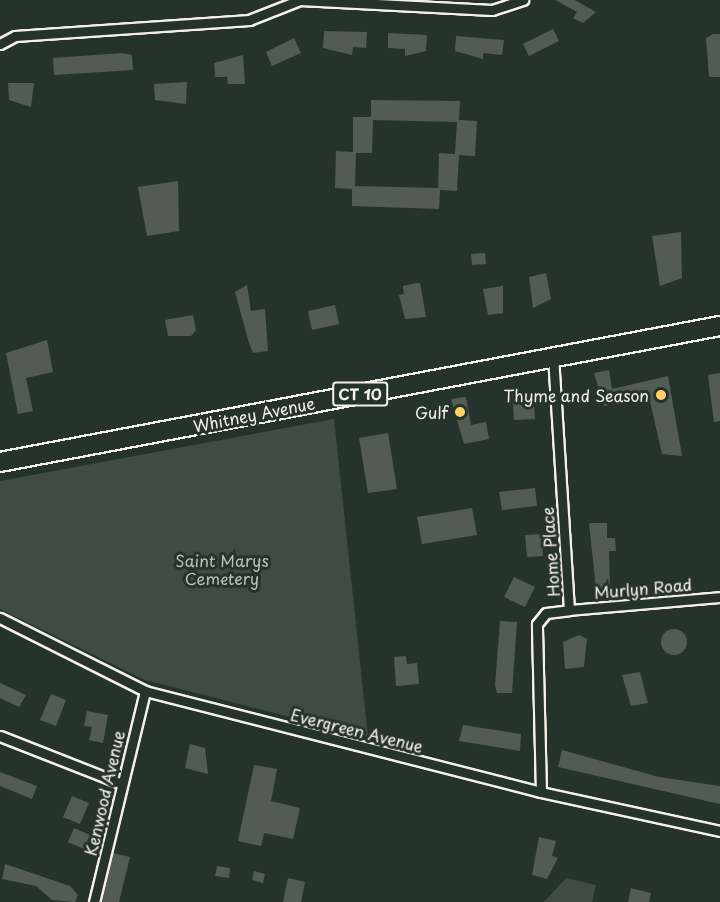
<!DOCTYPE html>
<html>
<head>
<meta charset="utf-8">
<style>
  body { margin:0 }
  #map { position:relative; width:720px; height:902px; overflow:hidden; background:#26332d; font-family:"Playpen Sans",sans-serif }
  div>[style] { position:absolute }
  .green>* { inset:0; background:#414b45 }
  .building>* { inset:0; background:#525c55 }
  .round { border-radius:50% }
  .roads { filter:drop-shadow(2px 0 #f4f1e8) drop-shadow(-2px 0 #f4f1e8) drop-shadow(0 2px #f4f1e8) drop-shadow(0 -2px #f4f1e8) }
  .street>* { height:9px; margin:-4.5px; padding:0 4.5px; transform-origin:4.5px; border-radius:4.5px; background:#26332d }
  .highway>* { height:18px; margin:-9px; padding:0 9px; transform-origin:9px; border-radius:9px; background:#26332d }
  .dots>* { width:16px; height:16px; translate:-50% -50%; box-sizing:border-box; border:3px solid #26332d; border-radius:50% }
  span { translate:-50% -50%; white-space:nowrap; text-align:center; line-height:1.15; -webkit-text-stroke:6px #26332d; paint-order:stroke }
  .shield-label span { padding:2px 4px; background:#26332d; border:2px solid; border-radius:4px; -webkit-text-stroke-width:0 }
  .shield-label { font-size:15px; color:#f4f1e8; font-weight:700 }
  .poi-label { font-size:16px; color:#f4f1e8 }
  .right { translate:-100% -50%; text-align:right }
  .street-label { font-size:16px; color:#f4f1e8 }
  .park-label { font-size:16px; color:#bebfb7 }
</style>
</head>
<body>
<div id="map">
  <div class="green">
    <i style="clip-path:polygon(334px 419px,368px 737px,145px 680px,0 609px,0 481px)"></i>
    <i style="clip-path:polygon(566px 878px,596px 885px,592px 902px,544px 902px)"></i>
  </div>
  <div class="building">
    <i style="clip-path:polygon(555px 0,575px 0,596px 12px,583px 23px,573px 18px,577px 12px)"></i>
    <i style="clip-path:polygon(553px 29px,559px 41px,529px 56px,523px 44px)"></i>
    <i style="clip-path:polygon(324px 31px,367px 32px,366px 48px,353px 47px,352px 55px,323px 48px)"></i>
    <i style="clip-path:polygon(388px 33px,427px 35px,426px 51px,405px 56px,405px 49px,388px 48px)"></i>
    <i style="clip-path:polygon(713px 34px,720px 34px,720px 77px,709px 77px,706px 38px)"></i>
    <i style="clip-path:polygon(456px 36px,504px 40px,502px 55px,483px 53px,483px 59px,455px 51px)"></i>
    <i style="clip-path:polygon(294px 38px,301px 53px,272px 66px,266px 52px)"></i>
    <i style="clip-path:polygon(122px 53px,132px 55px,133px 70px,54px 75px,53px 58px)"></i>
    <i style="clip-path:polygon(243px 55px,245px 84px,228px 84px,227px 77px,215px 77px,214px 63px)"></i>
    <i style="clip-path:polygon(187px 82px,186px 104px,155px 100px,154px 84px)"></i>
    <i style="clip-path:polygon(8px 83px,34px 83px,31px 107px,9px 100px)"></i>
    <i style="clip-path:polygon(evenodd,371px 100px,460px 101px,459px 120px,477px 121px,475px 156px,459px 155px,457px 191px,440px 190px,439px 209px,352px 206px,352px 189px,335px 188px,336px 151px,353px 152px,353px 117px,371px 117px,371px 100px,373px 120px,457px 122px,455px 154px,439px 153px,438px 188px,355px 186px,356px 153px,372px 153px,373px 120px)"></i>
    <i style="clip-path:polygon(178px 181px,179px 231px,147px 236px,138px 187px)"></i>
    <i style="clip-path:polygon(681px 232px,682px 278px,660px 286px,652px 236px)"></i>
    <i style="clip-path:polygon(485px 253px,486px 264px,472px 265px,471px 254px)"></i>
    <i style="clip-path:polygon(546px 273px,551px 299px,533px 308px,529px 277px)"></i>
    <i style="clip-path:polygon(416px 283px,420px 283px,426px 317px,405px 319px,399px 295px,404px 294px,403px 286px)"></i>
    <i style="clip-path:polygon(247px 285px,251px 311px,265px 309px,268px 351px,253px 353px,249px 343px,235px 292px)"></i>
    <i style="clip-path:polygon(503px 286px,503px 313px,488px 315px,483px 289px)"></i>
    <i style="clip-path:polygon(335px 305px,339px 324px,312px 330px,308px 311px)"></i>
    <i style="clip-path:polygon(193px 315px,196px 330px,191px 336px,168px 336px,165px 320px)"></i>
    <i style="clip-path:polygon(47px 340px,53px 372px,26px 378px,33px 411px,18px 414px,6px 353px)"></i>
    <i style="clip-path:polygon(609px 370px,612px 389px,668px 376px,682px 456px,662px 454px,649px 397px,604px 406px,594px 373px)"></i>
    <i style="clip-path:polygon(720px 373px,720px 421px,714px 422px,708px 375px)"></i>
    <i style="clip-path:polygon(533px 392px,535px 419px,514px 420px,512px 393px)"></i>
    <i style="clip-path:polygon(466px 397px,471px 425px,486px 422px,489px 439px,464px 444px,451px 399px)"></i>
    <i style="clip-path:polygon(388px 433px,397px 489px,368px 493px,359px 438px)"></i>
    <i style="clip-path:polygon(535px 488px,537px 506px,502px 510px,499px 492px)"></i>
    <i style="clip-path:polygon(472px 508px,477px 535px,422px 544px,417px 517px)"></i>
    <i style="clip-path:polygon(589px 523px,607px 523px,607px 538px,615px 538px,616px 551px,609px 551px,610px 589px,596px 589px)"></i>
    <i style="clip-path:polygon(542px 534px,543px 556px,527px 557px,525px 535px)"></i>
    <i style="clip-path:polygon(514px 577px,535px 587px,525px 607px,504px 597px)"></i>
    <i style="clip-path:polygon(500px 621px,517px 622px,512px 693px,497px 693px,495px 685px)"></i>
    <i class="round" style="left:661px;top:629px;width:26px;height:26px"></i>
    <i style="clip-path:polygon(579px 635px,587px 639px,584px 667px,565px 669px,563px 642px)"></i>
    <i style="clip-path:polygon(406px 656px,407px 664px,417px 663px,419px 684px,396px 686px,394px 657px)"></i>
    <i style="clip-path:polygon(640px 672px,648px 703px,631px 706px,622px 675px)"></i>
    <i style="clip-path:polygon(0 683px,26px 695px,19px 707px,0 698px)"></i>
    <i style="clip-path:polygon(51px 694px,66px 700px,56px 726px,40px 720px)"></i>
    <i style="clip-path:polygon(87px 711px,108px 715px,103px 743px,89px 740px,92px 727px,84px 726px)"></i>
    <i style="clip-path:polygon(463px 725px,521px 734px,520px 751px,459px 741px)"></i>
    <i style="clip-path:polygon(190px 744px,205px 748px,208px 774px,185px 768px)"></i>
    <i style="clip-path:polygon(562px 750px,659px 777px,720px 786px,720px 804px,558px 767px)"></i>
    <i style="clip-path:polygon(254px 765px,277px 769px,271px 801px,300px 808px,293px 839px,264px 833px,261px 846px,238px 841px)"></i>
    <i style="clip-path:polygon(0 772px,37px 786px,32px 799px,0 786px)"></i>
    <i style="clip-path:polygon(72px 796px,89px 803px,80px 824px,63px 817px)"></i>
    <i style="clip-path:polygon(74px 828px,90px 835px,84px 849px,68px 842px)"></i>
    <i style="clip-path:polygon(539px 837px,556px 841px,552px 856px,558px 858px,547px 879px,532px 875px)"></i>
    <i style="clip-path:polygon(113px 853px,130px 857px,119px 902px,102px 902px)"></i>
    <i style="clip-path:polygon(5px 864px,70px 886px,78px 895px,75px 902px,52px 900px,36px 886px,2px 879px)"></i>
    <i style="clip-path:polygon(217px 866px,230px 868px,229px 878px,215px 876px)"></i>
    <i style="clip-path:polygon(254px 871px,265px 874px,263px 883px,252px 880px)"></i>
    <i style="clip-path:polygon(288px 878px,305px 882px,301px 902px,283px 902px)"></i>
    <i style="clip-path:polygon(631px 888px,651px 893px,649px 902px,628px 902px)"></i>
  </div>
  <div class="roads">
    <div class="street">
      <i style="left:0;top:44px;width:17px;rotate:-28deg"></i>
      <i style="left:15px;top:36px;width:235px;rotate:-3.9deg"></i>
      <i style="left:249px;top:20px;width:55px;rotate:-21.4deg"></i>
      <i style="left:300px;top:0;width:192px;rotate:3deg"></i>
      <i style="left:492px;top:10px;width:33px;rotate:-18deg"></i>
      <i style="left:569px;top:610px;width:152px;rotate:-4.9deg"></i>
      <i style="left:0;top:618px;width:162px;rotate:26.7deg"></i>
      <i style="left:145px;top:691px;width:409px;rotate:14.3deg"></i>
      <i style="left:541px;top:792px;width:183px;rotate:12.3deg"></i>
      <i style="left:0;top:736px;width:129px;rotate:21.4deg"></i>
      <i style="left:541px;top:792px;width:168px;rotate:-91.4deg"></i>
      <i style="left:537px;top:624px;width:14px;rotate:-51deg"></i>
      <i style="left:546px;top:613px;width:23px;rotate:-7deg"></i>
      <i style="left:569px;top:610px;width:254px;rotate:-93.6deg"></i>
      <i style="left:94px;top:902px;width:217px;rotate:-76.4deg"></i>
    </div>
    <div class="highway">
      <i style="left:0;top:462px;width:733px;rotate:-10.7deg"></i>
    </div>
  </div>
  <div class="dots">
    <i style="left:661px;top:395px;background:#ffd166"></i>
    <i style="left:460px;top:412px;background:#ffd166"></i>
  </div>
  <div class="shield-label">
    <span style="left:360px;top:394px">CT 10</span>
  </div>
  <div class="poi-label">
    <span class="right" style="left:649px;top:395px">Thyme and Season</span>
    <span class="right" style="left:448px;top:412px">Gulf</span>
  </div>
  <div class="street-label">
    <span style="left:254px;top:414px;rotate:-11deg">Whitney Avenue</span>
    <span style="left:550px;top:552px;rotate:-94deg">Home Place</span>
    <span style="left:643px;top:588px;rotate:-5deg">Murlyn Road</span>
    <span style="left:357px;top:730px;rotate:14deg">Evergreen Avenue</span>
    <span style="left:104px;top:793px;rotate:-77deg">Kenwood Avenue</span>
  </div>
  <div class="park-label">
    <span style="left:222px;top:569px">Saint Marys<br>Cemetery</span>
  </div>
</div>
</body>
</html>
